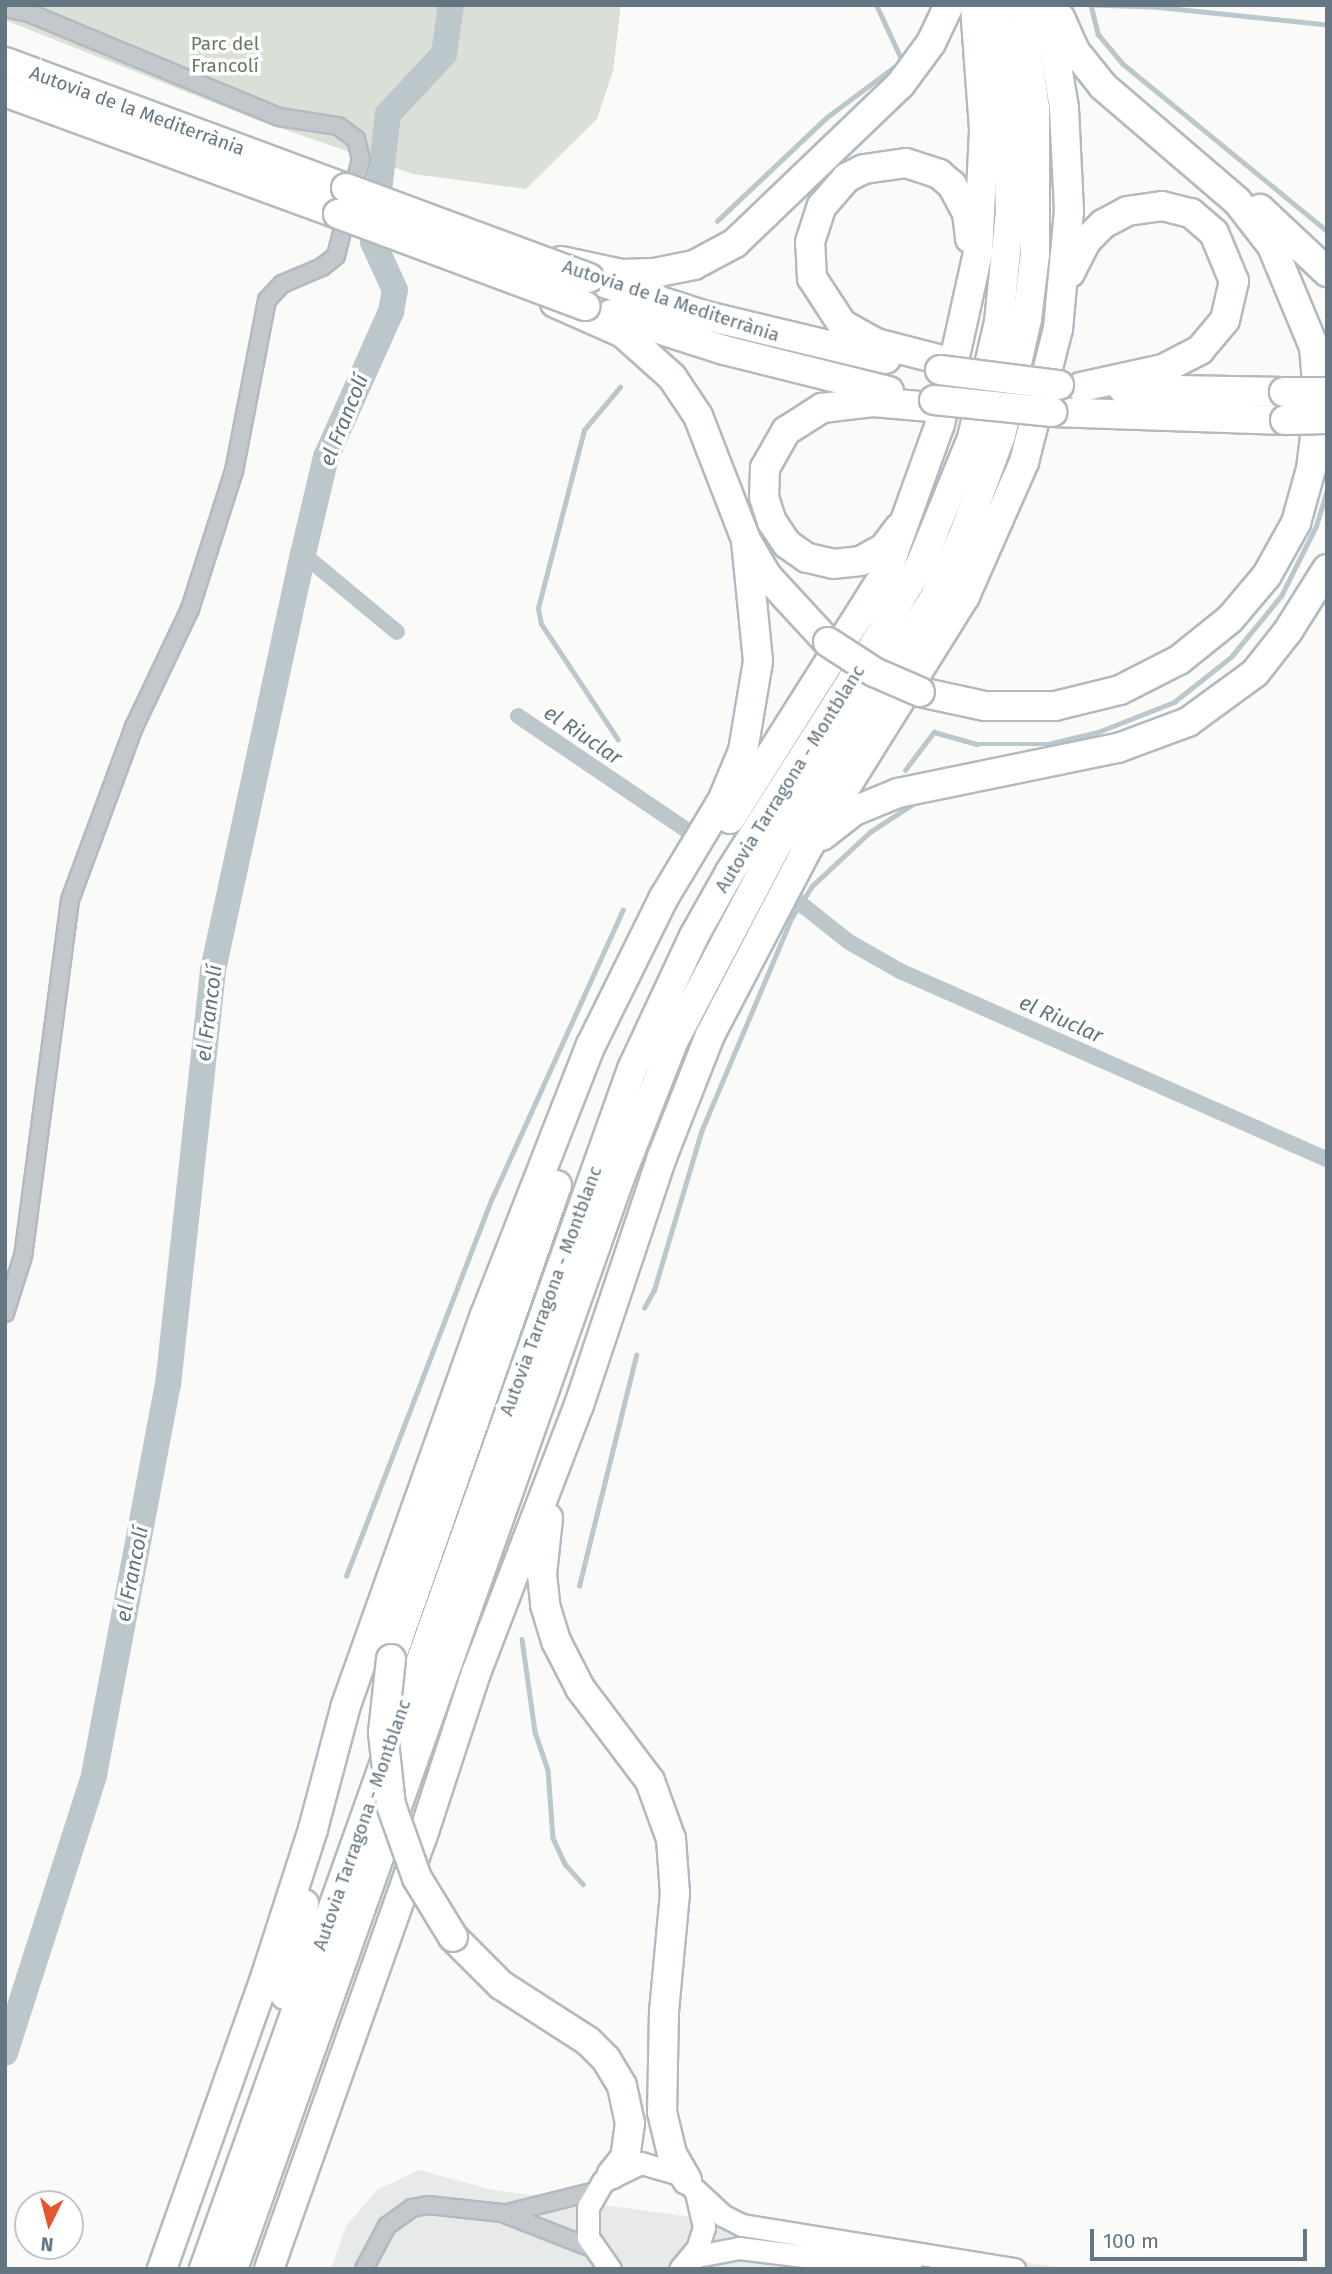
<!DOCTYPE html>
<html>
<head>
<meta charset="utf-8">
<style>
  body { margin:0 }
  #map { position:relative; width:1332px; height:2274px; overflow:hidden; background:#fafaf8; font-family:"Fira Sans",sans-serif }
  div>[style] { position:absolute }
  .built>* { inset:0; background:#e8e9e9 }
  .green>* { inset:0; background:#dadfd7 }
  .stream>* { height:4.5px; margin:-2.25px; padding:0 2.25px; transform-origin:2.25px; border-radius:2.25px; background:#bbc7cb }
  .canal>* { height:16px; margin:-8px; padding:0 8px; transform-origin:8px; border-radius:8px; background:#bbc7cb }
  .river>* { height:26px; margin:-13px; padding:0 13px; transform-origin:13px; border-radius:13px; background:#bbc7cb }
  .roads { filter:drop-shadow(2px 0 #b3babf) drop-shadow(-2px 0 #b3babf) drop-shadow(0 2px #b3babf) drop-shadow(0 -2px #b3babf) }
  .minor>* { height:16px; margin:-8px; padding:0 8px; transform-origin:8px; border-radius:8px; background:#c3c8cc }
  .secondary>* { height:21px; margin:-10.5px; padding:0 10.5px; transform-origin:10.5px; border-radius:10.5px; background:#fff }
  .motorway>* { height:28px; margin:-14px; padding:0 14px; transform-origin:14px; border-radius:14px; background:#fff }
  .bridges { filter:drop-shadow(2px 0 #b4b9bd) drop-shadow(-2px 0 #b4b9bd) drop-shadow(0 2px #b4b9bd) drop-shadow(0 -2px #b4b9bd) }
  .motorway-bridge>* { height:28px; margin:-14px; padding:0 14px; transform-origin:14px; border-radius:14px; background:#fff }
  span { translate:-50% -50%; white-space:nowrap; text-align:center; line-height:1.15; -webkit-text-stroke:7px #fff; paint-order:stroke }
  .park-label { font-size:19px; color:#687a64 }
  .street-label { font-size:19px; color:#657683 }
  .water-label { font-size:21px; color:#60757c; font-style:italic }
  .frame { position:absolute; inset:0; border:7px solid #657683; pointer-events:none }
  .north { position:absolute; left:14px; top:2190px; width:70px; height:70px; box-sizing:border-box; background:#fff; border:2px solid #c1c8cd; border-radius:50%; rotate:186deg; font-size:19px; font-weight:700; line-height:28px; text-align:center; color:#657683 }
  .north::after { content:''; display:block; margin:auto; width:24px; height:32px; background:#e4572e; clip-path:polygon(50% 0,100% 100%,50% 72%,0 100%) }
  .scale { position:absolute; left:1090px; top:2229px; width:217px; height:32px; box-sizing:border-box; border:4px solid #657683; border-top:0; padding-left:9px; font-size:21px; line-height:24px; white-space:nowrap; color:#657683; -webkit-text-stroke:5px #fff; paint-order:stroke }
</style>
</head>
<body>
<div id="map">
  <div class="built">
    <i style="clip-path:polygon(419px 2170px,493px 2190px,1074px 2269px,331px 2269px,346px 2226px,377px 2190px)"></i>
  </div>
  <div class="green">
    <i style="clip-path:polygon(5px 5px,621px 5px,613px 71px,597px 119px,526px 189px,413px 174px,260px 121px,5px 20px)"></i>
  </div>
  <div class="stream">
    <i style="left:1327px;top:25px;width:176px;rotate:-174.1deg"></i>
    <i style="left:1152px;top:7px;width:61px;rotate:-178.1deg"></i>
    <i style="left:1091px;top:5px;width:30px;rotate:76deg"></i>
    <i style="left:1098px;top:34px;width:38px;rotate:50deg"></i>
    <i style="left:1122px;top:63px;width:265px;rotate:39.3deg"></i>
    <i style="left:717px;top:221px;width:151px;rotate:-43.4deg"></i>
    <i style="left:827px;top:117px;width:94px;rotate:-36.7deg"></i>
    <i style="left:902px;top:61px;width:62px;rotate:-114.9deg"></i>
    <i style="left:618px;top:740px;width:139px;rotate:-123.6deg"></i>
    <i style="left:541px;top:624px;width:16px;rotate:-101deg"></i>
    <i style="left:538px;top:608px;width:184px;rotate:-75.5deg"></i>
    <i style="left:584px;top:430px;width:56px;rotate:-50.1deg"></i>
    <i style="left:905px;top:770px;width:48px;rotate:-52.7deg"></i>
    <i style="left:934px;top:732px;width:45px;rotate:15.6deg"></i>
    <i style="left:977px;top:744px;width:71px"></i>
    <i style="left:1048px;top:744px;width:51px;rotate:-13.5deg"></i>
    <i style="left:1098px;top:732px;width:82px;rotate:-21.5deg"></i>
    <i style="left:1174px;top:702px;width:73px;rotate:-38.3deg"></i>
    <i style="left:1231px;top:657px;width:79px;rotate:-50.7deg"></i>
    <i style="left:1281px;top:596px;width:78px;rotate:-63.4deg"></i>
    <i style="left:1316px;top:526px;width:37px;rotate:-73deg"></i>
    <i style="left:644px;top:1308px;width:21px;rotate:-61deg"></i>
    <i style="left:654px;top:1290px;width:165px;rotate:-73.4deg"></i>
    <i style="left:701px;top:1132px;width:233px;rotate:-67.1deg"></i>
    <i style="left:792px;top:917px;width:37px;rotate:-57deg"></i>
    <i style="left:812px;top:886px;width:79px;rotate:-43deg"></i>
    <i style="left:870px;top:832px;width:55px;rotate:-33.1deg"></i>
    <i style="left:346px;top:1576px;width:407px;rotate:-68.9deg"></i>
    <i style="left:493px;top:1196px;width:314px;rotate:-65.6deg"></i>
    <i style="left:579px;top:1586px;width:238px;rotate:-76.1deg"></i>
    <i style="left:522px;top:1639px;width:94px;rotate:82deg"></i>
    <i style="left:535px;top:1732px;width:40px;rotate:71.1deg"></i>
    <i style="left:548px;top:1770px;width:68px;rotate:85.8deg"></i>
    <i style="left:553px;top:1838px;width:29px;rotate:65deg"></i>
    <i style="left:565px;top:1864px;width:27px;rotate:48deg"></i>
  </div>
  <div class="canal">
    <i style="left:303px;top:554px;width:122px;rotate:39.7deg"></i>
    <i style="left:518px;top:716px;width:214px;rotate:34.1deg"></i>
    <i style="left:791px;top:896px;width:74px;rotate:38.4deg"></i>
    <i style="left:849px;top:942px;width:59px;rotate:29.6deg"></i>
    <i style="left:900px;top:971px;width:467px;rotate:23.8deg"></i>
  </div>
  <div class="river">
    <i style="left:5px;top:2053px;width:292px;rotate:-72.2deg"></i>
    <i style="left:94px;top:1775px;width:397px;rotate:-79.3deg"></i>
    <i style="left:168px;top:1385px;width:417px;rotate:-83.8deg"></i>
    <i style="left:213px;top:970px;width:426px;rotate:-77.8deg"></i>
    <i style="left:303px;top:554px;width:100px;rotate:-76.7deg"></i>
    <i style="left:326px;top:457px;width:159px;rotate:-65.9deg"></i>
    <i style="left:391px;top:312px;width:22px;rotate:-80deg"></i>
    <i style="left:395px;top:290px;width:53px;rotate:-114.6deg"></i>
    <i style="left:373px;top:242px;width:129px;rotate:-83.3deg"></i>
    <i style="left:388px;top:114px;width:82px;rotate:-47deg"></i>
    <i style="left:444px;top:54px;width:49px;rotate:-81.9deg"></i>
  </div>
  <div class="roads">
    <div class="minor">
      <i style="left:5px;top:8px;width:25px;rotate:12deg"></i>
      <i style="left:29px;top:13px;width:271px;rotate:22.6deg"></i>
      <i style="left:279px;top:117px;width:60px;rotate:8.7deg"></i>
      <i style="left:338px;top:126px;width:22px;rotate:36deg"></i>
      <i style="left:356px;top:139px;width:21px;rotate:76deg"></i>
      <i style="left:361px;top:159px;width:100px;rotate:104.5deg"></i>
      <i style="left:336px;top:256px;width:18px;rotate:142deg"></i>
      <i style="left:322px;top:267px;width:43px;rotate:157deg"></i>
      <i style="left:282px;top:284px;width:22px;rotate:133deg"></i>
      <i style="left:267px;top:300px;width:174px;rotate:100.9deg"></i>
      <i style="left:234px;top:471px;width:145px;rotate:107.7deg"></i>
      <i style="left:190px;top:609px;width:131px;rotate:115.4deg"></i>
      <i style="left:134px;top:727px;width:184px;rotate:110.3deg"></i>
      <i style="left:70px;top:900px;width:359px;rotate:97.5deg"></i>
      <i style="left:23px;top:1256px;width:60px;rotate:107.5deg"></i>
      <i style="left:511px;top:2212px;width:87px;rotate:-14deg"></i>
      <i style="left:364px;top:2269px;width:49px;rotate:-61.9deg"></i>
      <i style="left:387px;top:2226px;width:31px;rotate:-36deg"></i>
      <i style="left:412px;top:2208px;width:16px;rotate:-11deg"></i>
      <i style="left:428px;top:2205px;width:74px;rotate:6.2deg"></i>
      <i style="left:502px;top:2213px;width:97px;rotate:21.3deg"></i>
    </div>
    <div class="secondary">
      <i style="left:692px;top:2257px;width:48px;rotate:-10.8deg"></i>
      <i style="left:739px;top:2248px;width:173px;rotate:7deg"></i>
      <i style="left:610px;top:2269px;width:39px;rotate:-125deg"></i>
      <i style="left:588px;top:2237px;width:30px;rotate:-90deg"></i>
      <i style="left:588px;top:2207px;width:30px;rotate:-60deg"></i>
      <i style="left:603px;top:2181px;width:42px;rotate:-25.3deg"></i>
      <i style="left:641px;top:2163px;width:37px;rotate:16deg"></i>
      <i style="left:677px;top:2173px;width:62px;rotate:43deg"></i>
      <i style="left:722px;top:2215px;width:22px;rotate:27deg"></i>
      <i style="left:742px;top:2225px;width:276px;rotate:9.2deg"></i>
      <i style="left:680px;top:2269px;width:26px;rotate:-50deg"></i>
      <i style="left:697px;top:2249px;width:23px;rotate:-72deg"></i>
      <i style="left:704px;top:2227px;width:36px;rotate:-103deg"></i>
    </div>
    <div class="motorway">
      <i style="left:5px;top:62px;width:364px;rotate:20.3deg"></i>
      <i style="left:5px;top:92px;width:355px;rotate:20.1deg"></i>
      <i style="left:1260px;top:209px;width:92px;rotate:43.2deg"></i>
      <i style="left:561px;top:261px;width:62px;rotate:12deg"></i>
      <i style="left:622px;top:274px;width:32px;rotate:-2deg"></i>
      <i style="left:654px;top:273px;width:41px;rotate:-11.3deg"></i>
      <i style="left:694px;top:265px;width:47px;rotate:-28.2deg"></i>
      <i style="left:735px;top:243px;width:228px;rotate:-43.8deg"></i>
      <i style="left:900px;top:85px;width:52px;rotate:-53.6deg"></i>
      <i style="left:931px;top:43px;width:42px;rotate:-64.7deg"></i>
      <i style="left:1070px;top:273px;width:36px;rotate:-63deg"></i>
      <i style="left:1086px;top:241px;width:24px;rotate:-45deg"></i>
      <i style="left:1103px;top:224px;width:27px;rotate:-28deg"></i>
      <i style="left:1127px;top:211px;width:35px;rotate:-8deg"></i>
      <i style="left:1162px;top:206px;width:30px;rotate:14deg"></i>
      <i style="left:1191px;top:213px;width:30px;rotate:41deg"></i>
      <i style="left:1214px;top:233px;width:52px;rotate:67.4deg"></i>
      <i style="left:1234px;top:281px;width:40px;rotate:103deg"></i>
      <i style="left:1225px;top:320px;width:39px;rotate:130deg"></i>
      <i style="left:1200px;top:350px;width:42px;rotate:152.8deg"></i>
      <i style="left:1163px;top:369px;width:84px;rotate:167.6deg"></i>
      <i style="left:601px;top:282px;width:107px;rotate:17.9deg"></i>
      <i style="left:703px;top:315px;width:188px;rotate:13.5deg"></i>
      <i style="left:555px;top:303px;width:74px;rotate:23.8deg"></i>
      <i style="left:623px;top:333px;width:66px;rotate:41.9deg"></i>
      <i style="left:672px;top:377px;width:47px;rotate:56.3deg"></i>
      <i style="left:698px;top:416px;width:133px;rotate:68.8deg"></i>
      <i style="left:746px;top:540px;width:42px;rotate:59.7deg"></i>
      <i style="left:767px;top:576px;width:90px;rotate:47.3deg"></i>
      <i style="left:611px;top:314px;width:119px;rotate:17.7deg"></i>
      <i style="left:724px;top:350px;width:170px;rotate:14deg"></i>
      <i style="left:942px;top:360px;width:68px;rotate:-165.6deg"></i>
      <i style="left:876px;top:343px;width:39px;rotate:-151deg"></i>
      <i style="left:842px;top:324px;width:55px;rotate:-123.1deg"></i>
      <i style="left:812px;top:278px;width:36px;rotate:-93deg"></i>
      <i style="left:810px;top:242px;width:38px;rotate:-72deg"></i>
      <i style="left:822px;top:206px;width:37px;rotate:-49deg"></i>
      <i style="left:846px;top:178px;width:20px;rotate:-27deg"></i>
      <i style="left:864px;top:169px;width:42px;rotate:-8.1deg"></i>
      <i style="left:906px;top:163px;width:35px;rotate:18deg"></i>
      <i style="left:939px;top:174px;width:17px;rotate:40deg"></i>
      <i style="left:952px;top:185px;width:32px;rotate:62deg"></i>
      <i style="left:967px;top:213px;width:26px;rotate:83deg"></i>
      <i style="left:1123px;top:389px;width:161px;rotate:1.1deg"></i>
      <i style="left:1052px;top:412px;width:233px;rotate:2deg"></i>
      <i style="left:899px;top:528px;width:25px;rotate:127deg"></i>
      <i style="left:884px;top:548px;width:26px;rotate:151deg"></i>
      <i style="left:861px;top:561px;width:27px;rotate:174deg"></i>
      <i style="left:834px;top:564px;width:28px;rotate:-167deg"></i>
      <i style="left:807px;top:558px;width:24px;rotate:-145deg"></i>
      <i style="left:787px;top:544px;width:27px;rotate:-124deg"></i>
      <i style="left:772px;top:522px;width:26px;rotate:-108deg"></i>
      <i style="left:764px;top:497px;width:29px;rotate:-88deg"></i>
      <i style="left:765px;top:468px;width:43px;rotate:-60.4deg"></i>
      <i style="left:786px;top:431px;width:43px;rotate:-32.6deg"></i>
      <i style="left:822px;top:408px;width:51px;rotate:-6.7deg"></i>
      <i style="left:873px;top:402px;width:58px;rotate:4.9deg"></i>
      <i style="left:920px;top:692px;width:66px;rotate:12.2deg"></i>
      <i style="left:985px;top:706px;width:70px"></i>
      <i style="left:1055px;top:706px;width:67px;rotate:-13.8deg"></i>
      <i style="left:1120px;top:690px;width:66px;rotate:-27deg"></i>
      <i style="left:1179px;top:660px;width:65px;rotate:-38.8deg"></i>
      <i style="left:1230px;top:619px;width:57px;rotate:-49.9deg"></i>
      <i style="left:1267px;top:575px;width:60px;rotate:-60.9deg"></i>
      <i style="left:1296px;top:523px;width:56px;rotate:-74.5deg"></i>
      <i style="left:1311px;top:469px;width:64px;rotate:-82.8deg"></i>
      <i style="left:1319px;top:406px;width:59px;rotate:-94.8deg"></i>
      <i style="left:1314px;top:347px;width:109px;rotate:-112.6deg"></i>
      <i style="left:1272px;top:246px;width:57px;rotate:-127.9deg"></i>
      <i style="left:1237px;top:201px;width:177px;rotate:-139.4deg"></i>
      <i style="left:1103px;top:86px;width:45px;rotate:-128.7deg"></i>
      <i style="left:1075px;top:51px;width:37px;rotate:-114deg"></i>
      <i style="left:730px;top:819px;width:294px;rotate:-57.7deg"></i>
      <i style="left:887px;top:571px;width:156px;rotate:-70.2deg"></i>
      <i style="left:940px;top:424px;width:175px;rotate:-77.5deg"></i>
      <i style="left:978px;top:253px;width:124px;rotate:-87.2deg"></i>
      <i style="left:984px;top:129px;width:124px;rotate:-94.2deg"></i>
      <i style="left:822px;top:836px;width:41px;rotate:-38deg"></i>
      <i style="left:854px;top:811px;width:48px;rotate:-22.2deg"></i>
      <i style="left:898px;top:793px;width:225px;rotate:-11.6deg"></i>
      <i style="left:1118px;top:748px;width:75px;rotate:-20.4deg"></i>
      <i style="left:1188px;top:722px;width:83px;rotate:-36.2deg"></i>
      <i style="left:1255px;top:673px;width:53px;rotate:-51.8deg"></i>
      <i style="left:1288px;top:631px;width:73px;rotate:-57.8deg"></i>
      <i style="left:548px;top:1518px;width:56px;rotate:96.1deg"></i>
      <i style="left:542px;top:1574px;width:31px;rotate:84deg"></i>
      <i style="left:545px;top:1605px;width:38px;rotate:73deg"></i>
      <i style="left:556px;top:1641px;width:53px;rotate:62.9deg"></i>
      <i style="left:580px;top:1688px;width:116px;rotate:53deg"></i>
      <i style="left:650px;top:1781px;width:62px;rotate:70.1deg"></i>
      <i style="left:671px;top:1839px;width:54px;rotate:85.8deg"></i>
      <i style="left:675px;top:1893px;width:119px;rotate:95.3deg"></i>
      <i style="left:664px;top:2011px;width:101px;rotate:91.1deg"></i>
      <i style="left:662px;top:2112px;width:43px;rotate:76.6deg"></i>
      <i style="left:672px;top:2154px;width:30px;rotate:60deg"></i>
      <i style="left:391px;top:1659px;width:502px;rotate:-70.7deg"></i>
      <i style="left:453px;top:1937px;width:68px;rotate:45deg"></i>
      <i style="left:501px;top:1985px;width:103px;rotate:32.8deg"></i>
      <i style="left:588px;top:2041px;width:25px;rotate:45deg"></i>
      <i style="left:606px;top:2059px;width:31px;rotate:59deg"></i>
      <i style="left:622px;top:2086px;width:38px;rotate:78deg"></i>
      <i style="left:630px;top:2123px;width:35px;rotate:98deg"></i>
      <i style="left:625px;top:2158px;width:21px;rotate:129deg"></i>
      <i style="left:285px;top:1995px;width:93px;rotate:-78.2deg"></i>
      <i style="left:162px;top:2269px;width:309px;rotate:-70.5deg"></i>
      <i style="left:265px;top:1978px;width:157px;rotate:-72.1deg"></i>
      <i style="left:313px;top:1829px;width:128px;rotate:-75.1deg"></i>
      <i style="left:346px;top:1705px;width:414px;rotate:-70.4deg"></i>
      <i style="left:485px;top:1315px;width:290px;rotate:-68.6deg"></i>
      <i style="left:591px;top:1045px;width:163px;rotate:-63.7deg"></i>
      <i style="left:663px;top:899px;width:117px;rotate:-59deg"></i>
      <i style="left:723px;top:799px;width:52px;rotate:-67.4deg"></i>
      <i style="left:743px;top:751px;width:91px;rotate:-80.5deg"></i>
      <i style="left:758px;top:661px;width:122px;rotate:-95.7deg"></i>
      <i style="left:204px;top:2269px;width:1274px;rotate:-70.37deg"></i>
      <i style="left:632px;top:1069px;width:147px;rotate:-65deg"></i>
      <i style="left:694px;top:936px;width:73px;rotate:-60.6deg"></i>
      <i style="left:730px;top:872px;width:255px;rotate:-57.5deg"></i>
      <i style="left:867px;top:657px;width:108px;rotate:-60.1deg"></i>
      <i style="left:921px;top:563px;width:135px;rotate:-67.8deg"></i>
      <i style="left:972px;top:438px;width:119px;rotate:-76.9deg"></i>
      <i style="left:999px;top:322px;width:111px;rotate:-84.3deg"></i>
      <i style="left:1010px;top:212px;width:107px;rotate:-91.6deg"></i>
      <i style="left:1007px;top:105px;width:101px;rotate:-98.5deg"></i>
      <i style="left:233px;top:2269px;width:1155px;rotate:-70.48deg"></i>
      <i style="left:619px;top:1180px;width:150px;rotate:-68.6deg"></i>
      <i style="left:674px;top:1040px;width:215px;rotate:-62.2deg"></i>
      <i style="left:774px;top:850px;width:296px;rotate:-57.5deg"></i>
      <i style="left:933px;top:600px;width:73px;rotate:-64.8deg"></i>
      <i style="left:964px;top:534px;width:106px;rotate:-69.5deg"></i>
      <i style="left:1001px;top:435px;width:119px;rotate:-77.4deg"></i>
      <i style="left:1027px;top:319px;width:65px;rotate:-83deg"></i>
      <i style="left:1035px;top:254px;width:145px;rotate:-90deg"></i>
      <i style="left:1035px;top:109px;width:105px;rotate:-98.2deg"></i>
      <i style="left:269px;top:2269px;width:457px;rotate:-70.5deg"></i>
      <i style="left:422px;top:1838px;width:174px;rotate:-71.9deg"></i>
      <i style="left:476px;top:1673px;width:287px;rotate:-69deg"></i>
      <i style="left:579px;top:1405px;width:262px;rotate:-71.5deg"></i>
      <i style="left:662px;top:1157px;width:131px;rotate:-68.5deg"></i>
      <i style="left:710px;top:1035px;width:213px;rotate:-62.4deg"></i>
      <i style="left:809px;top:846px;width:295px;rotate:-58deg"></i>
      <i style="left:965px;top:596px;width:146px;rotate:-66.2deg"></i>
      <i style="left:1024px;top:462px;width:137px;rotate:-75.7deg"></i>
      <i style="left:1058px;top:329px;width:119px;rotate:-84.7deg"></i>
      <i style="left:1069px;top:211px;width:103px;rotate:-92.8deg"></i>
      <i style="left:1064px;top:108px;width:104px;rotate:-99.4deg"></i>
    </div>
  </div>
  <div class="bridges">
    <div class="motorway-bridge">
      <i style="left:346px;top:188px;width:259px;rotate:20.3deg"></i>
      <i style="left:338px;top:214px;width:264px;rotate:20.4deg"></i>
      <i style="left:940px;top:370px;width:120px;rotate:7.2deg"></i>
      <i style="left:1284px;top:392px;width:43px"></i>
      <i style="left:934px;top:400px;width:119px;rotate:5.8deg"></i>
      <i style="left:1285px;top:420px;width:42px;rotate:-1.4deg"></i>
      <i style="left:828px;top:642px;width:55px;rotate:33.1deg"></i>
      <i style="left:874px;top:672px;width:50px;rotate:23.5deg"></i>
      <i style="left:391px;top:1659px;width:74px;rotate:96.2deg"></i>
      <i style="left:383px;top:1733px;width:72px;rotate:83.7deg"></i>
      <i style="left:391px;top:1805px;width:77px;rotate:70.4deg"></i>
      <i style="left:417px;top:1878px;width:69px;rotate:58.6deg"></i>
    </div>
  </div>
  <div class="park-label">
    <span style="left:225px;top:55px">Parc del<br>Francolí</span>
  </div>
  <div class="street-label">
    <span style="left:137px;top:111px;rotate:20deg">Autovia de la Mediterrània</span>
    <span style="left:671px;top:301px;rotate:18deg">Autovia de la Mediterrània</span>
    <span style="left:790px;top:779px;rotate:-58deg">Autovia Tarragona - Montblanc</span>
    <span style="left:551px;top:1291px;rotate:-70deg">Autovia Tarragona - Montblanc</span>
    <span style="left:362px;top:1825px;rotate:-71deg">Autovia Tarragona - Montblanc</span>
  </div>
  <div class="water-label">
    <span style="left:344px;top:420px;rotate:-68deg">el Francolí</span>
    <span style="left:583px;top:735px;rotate:34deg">el Riuclar</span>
    <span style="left:209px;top:1013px;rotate:-83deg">el Francolí</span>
    <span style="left:1061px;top:1019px;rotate:24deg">el Riuclar</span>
    <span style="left:132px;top:1574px;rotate:-79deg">el Francolí</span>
  </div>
  <div class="frame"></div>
  <div class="north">N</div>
  <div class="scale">100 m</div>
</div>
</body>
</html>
